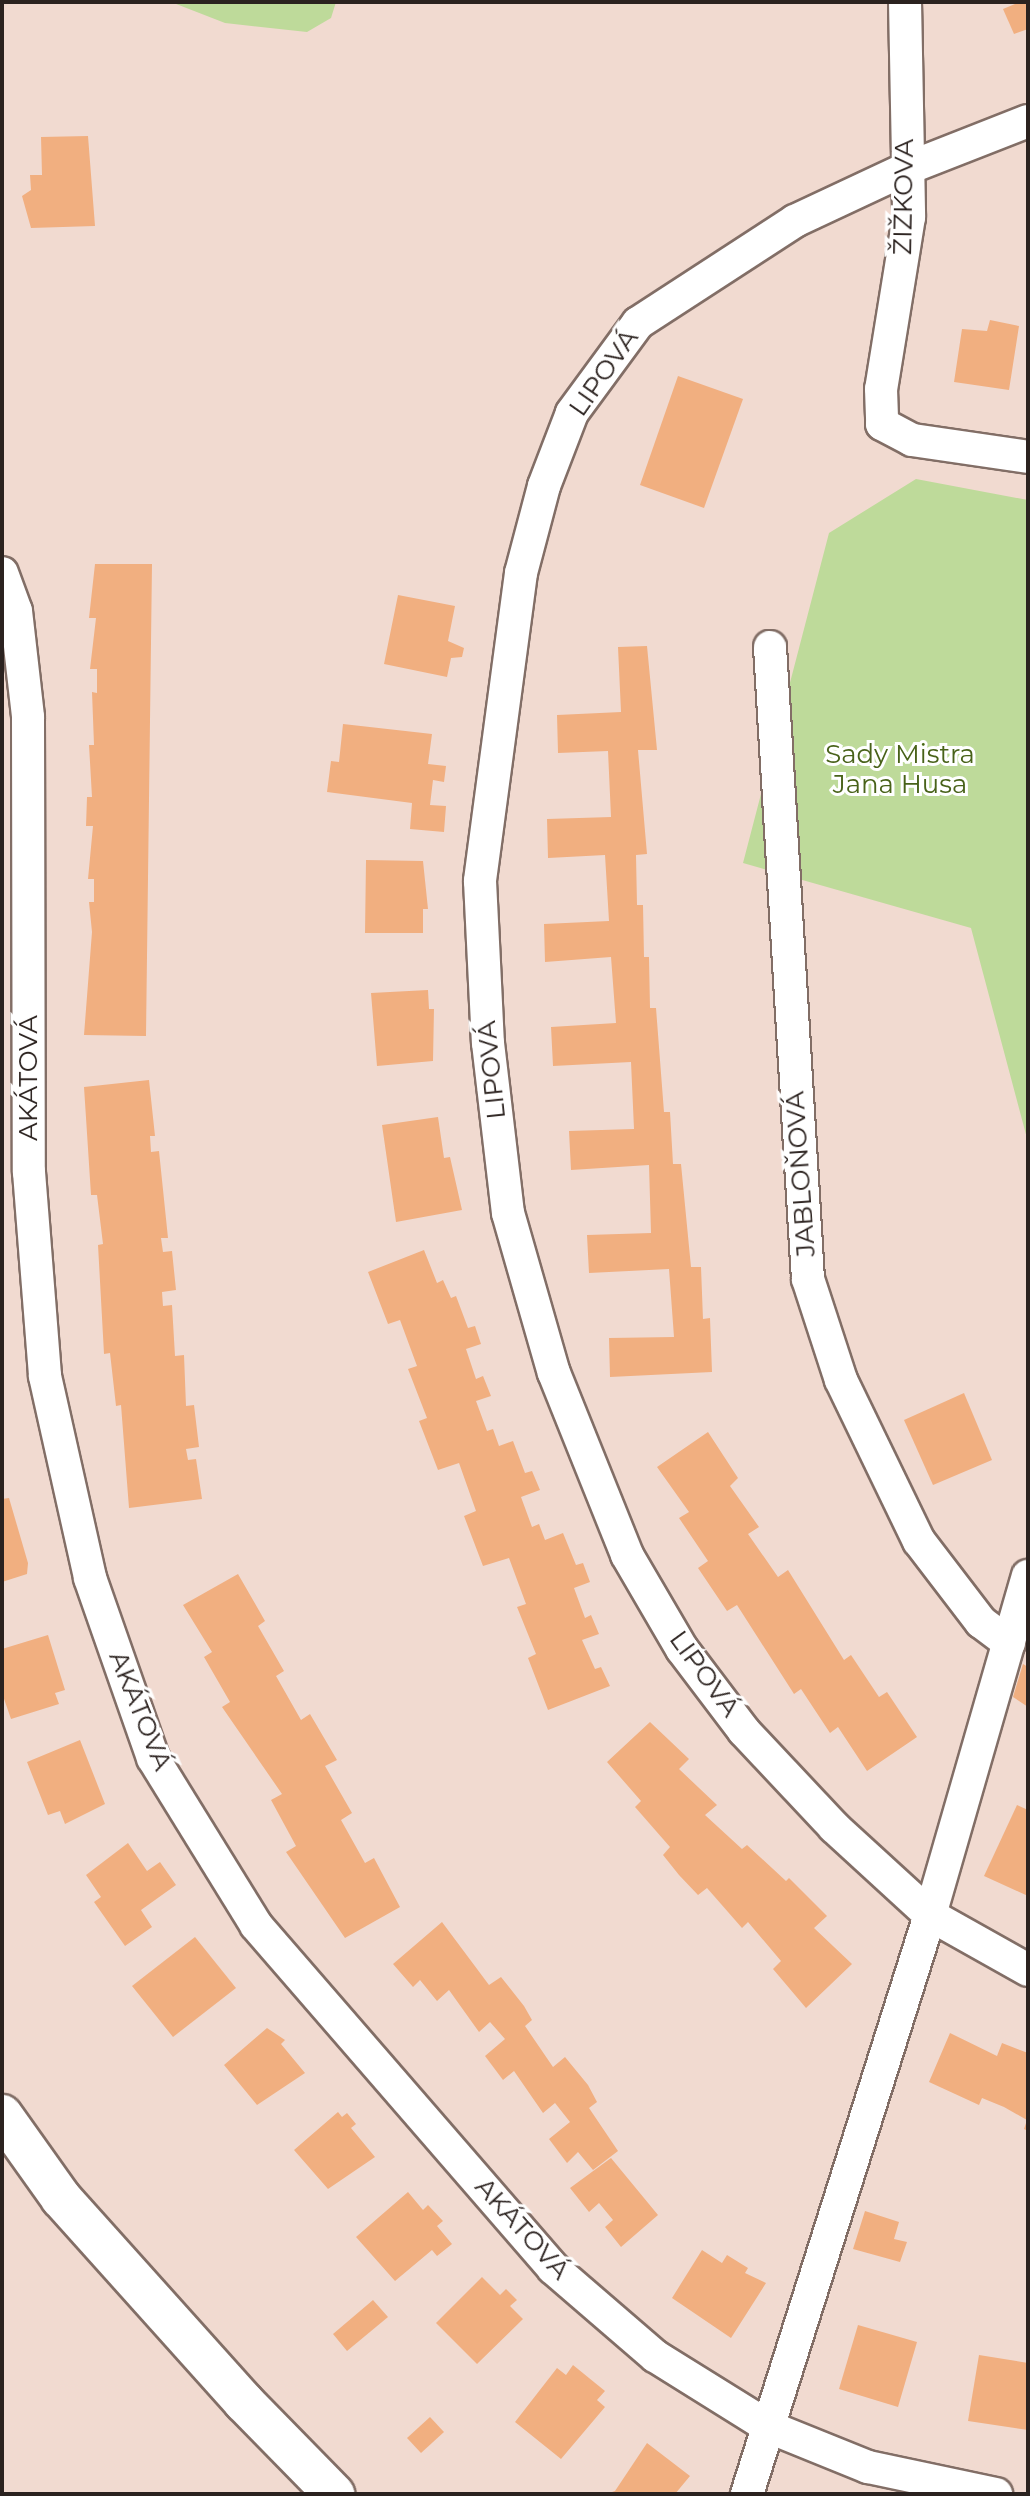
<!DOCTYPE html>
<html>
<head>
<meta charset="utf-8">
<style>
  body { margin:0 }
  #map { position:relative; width:1030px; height:2496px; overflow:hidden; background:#f1dad0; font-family:Montserrat,sans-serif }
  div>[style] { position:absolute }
  .green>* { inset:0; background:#beda9a }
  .building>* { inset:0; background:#f1af80 }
  .roads { filter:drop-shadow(2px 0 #826e66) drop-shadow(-2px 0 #826e66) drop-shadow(0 2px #826e66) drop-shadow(0 -2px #826e66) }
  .minor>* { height:32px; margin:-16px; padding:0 16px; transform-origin:16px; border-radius:16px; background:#fff }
  .tertiary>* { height:40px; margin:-20px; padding:0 20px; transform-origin:20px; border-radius:20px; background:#fff }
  span { translate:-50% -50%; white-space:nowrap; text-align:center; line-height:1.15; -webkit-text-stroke:6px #fff; paint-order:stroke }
  .street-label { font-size:26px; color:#2b221f }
  .park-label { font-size:26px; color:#486219 }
  .frame { position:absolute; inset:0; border:4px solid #2b221f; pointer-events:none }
</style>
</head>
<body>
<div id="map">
  <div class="green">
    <i style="clip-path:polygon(171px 2px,336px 2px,331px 18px,307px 32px,225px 23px)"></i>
    <i style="clip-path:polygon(916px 479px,1028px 500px,1028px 1142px,971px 928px,743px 863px,829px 533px)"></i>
  </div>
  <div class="building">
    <i style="clip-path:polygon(1020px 2px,1028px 2px,1028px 29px,1014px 34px,1003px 9px)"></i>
    <i style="clip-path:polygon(88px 136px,95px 226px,31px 228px,22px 196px,31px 190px,30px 175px,42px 175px,41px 137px)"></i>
    <i style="clip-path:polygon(990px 320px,1019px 326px,1009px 390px,954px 382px,962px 329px,987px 331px)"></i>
    <i style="clip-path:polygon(678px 376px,743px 399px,704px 508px,640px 485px)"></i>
    <i style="clip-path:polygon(95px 564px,152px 564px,146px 1036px,84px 1035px,92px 932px,89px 902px,94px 902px,94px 879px,88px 879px,93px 826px,86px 826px,87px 797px,92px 797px,89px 745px,94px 745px,92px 692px,97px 693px,97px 669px,90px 669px,96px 618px,89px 618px)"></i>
    <i style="clip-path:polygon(398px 595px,455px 606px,448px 641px,464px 648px,462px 657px,451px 658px,447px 677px,384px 664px)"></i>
    <i style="clip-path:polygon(647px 646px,657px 750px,638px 750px,647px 854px,636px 855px,637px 905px,643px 905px,644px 957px,649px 957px,650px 1008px,656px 1008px,664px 1112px,670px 1112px,673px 1164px,681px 1164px,691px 1267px,701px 1267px,703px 1319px,710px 1318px,712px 1372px,610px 1377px,609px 1338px,674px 1337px,669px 1269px,589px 1273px,587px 1235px,651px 1233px,649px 1165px,571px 1170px,569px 1131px,634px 1129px,631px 1062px,553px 1066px,551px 1027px,616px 1023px,611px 957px,545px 962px,544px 924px,609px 921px,605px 855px,548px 858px,547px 819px,611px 817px,608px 751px,558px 753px,557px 715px,621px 712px,618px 647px)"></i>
    <i style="clip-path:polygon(343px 724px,432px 734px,428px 764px,446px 766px,444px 782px,433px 780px,430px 805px,446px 806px,444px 832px,410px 829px,412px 803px,327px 792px,331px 761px,339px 762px)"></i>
    <i style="clip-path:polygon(366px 860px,423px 861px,428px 909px,423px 909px,423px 933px,365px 933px)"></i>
    <i style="clip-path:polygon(428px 990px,429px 1009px,434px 1009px,433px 1061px,377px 1066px,371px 993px)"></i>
    <i style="clip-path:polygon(149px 1080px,155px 1136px,150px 1136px,151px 1152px,159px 1151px,168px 1238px,161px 1238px,163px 1252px,172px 1251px,176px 1290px,162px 1292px,163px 1306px,172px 1305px,175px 1356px,184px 1355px,186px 1406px,194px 1405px,199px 1447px,186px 1449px,188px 1460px,196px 1459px,202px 1499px,129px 1508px,121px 1405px,116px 1406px,110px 1353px,104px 1354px,98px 1245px,103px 1244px,97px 1195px,91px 1195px,84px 1087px)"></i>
    <i style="clip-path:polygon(438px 1117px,444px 1158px,450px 1157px,462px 1210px,396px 1222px,382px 1125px)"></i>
    <i style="clip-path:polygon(424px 1250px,437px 1283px,443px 1280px,451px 1298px,456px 1296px,468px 1328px,475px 1326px,481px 1344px,466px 1349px,476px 1379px,483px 1376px,491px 1396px,476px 1401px,487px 1431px,493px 1429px,499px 1446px,513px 1441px,525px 1473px,532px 1471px,540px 1490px,521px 1497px,532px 1527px,539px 1524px,545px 1540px,563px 1533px,576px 1565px,583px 1563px,590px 1582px,574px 1588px,585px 1618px,591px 1615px,599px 1634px,582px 1640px,595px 1669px,601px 1667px,610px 1686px,548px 1710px,528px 1658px,536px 1654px,517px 1607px,526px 1604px,509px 1558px,483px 1566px,464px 1516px,476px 1511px,459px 1463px,438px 1470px,419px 1421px,427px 1418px,408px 1369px,417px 1366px,400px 1320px,388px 1324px,368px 1272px)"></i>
    <i style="clip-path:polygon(964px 1393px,992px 1460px,933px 1485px,904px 1420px)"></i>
    <i style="clip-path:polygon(708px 1432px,738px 1478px,730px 1486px,759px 1527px,748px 1534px,778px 1577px,788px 1570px,844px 1660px,851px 1655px,879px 1697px,887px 1692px,917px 1737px,867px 1771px,838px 1727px,830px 1733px,801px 1689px,794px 1694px,737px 1605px,727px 1611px,698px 1568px,708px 1561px,679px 1518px,689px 1512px,657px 1467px)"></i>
    <i style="clip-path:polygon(9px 1498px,28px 1563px,27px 1574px,2px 1582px,2px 1499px)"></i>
    <i style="clip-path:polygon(238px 1574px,265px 1621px,258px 1626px,284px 1671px,276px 1676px,301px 1720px,310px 1714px,337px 1760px,325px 1766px,352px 1813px,341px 1820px,365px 1863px,374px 1858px,400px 1907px,345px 1938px,286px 1852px,296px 1846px,271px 1800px,282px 1794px,222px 1707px,230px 1702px,204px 1657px,212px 1652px,183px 1605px)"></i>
    <i style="clip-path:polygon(48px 1635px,65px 1690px,55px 1693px,59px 1704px,11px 1719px,2px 1693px,2px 1649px)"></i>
    <i style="clip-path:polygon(1023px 1664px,1028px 1667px,1028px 1707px,1013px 1697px)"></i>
    <i style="clip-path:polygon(650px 1722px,689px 1759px,679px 1769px,717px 1805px,705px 1815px,742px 1849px,747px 1845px,786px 1881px,789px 1878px,827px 1916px,814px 1928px,852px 1964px,806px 2008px,773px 1969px,781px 1961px,748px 1922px,742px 1928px,707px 1888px,698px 1895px,679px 1875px,663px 1855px,670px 1847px,635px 1807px,641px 1801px,607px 1762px)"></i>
    <i style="clip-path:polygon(80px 1740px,105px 1804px,65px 1824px,60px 1811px,48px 1815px,27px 1762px)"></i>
    <i style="clip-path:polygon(1017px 1805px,1028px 1810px,1028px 1896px,984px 1876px)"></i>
    <i style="clip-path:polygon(128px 1843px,147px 1871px,160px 1862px,176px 1885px,141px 1910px,152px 1927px,125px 1946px,94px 1902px,101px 1897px,86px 1875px)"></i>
    <i style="clip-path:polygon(442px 1922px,489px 1985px,501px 1977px,524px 2006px,532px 2020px,525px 2026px,553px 2067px,565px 2057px,588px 2085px,597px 2102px,589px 2108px,618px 2151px,593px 2170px,578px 2152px,567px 2163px,549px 2139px,570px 2122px,555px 2103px,543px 2113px,514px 2071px,503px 2080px,485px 2056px,505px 2039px,490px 2022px,479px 2032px,449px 1990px,437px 2001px,420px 1980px,413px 1987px,393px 1964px)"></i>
    <i style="clip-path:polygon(195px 1937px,236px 1988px,173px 2037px,132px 1986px)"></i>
    <i style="clip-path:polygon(267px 2028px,285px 2040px,281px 2044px,305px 2073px,257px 2105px,224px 2065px)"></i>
    <i style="clip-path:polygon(950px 2033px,997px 2056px,1002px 2043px,1028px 2053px,1028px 2131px,1024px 2129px,1027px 2120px,1004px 2107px,982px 2098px,979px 2105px,929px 2082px)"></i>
    <i style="clip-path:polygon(338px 2112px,342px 2117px,347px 2113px,356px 2124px,351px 2128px,375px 2157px,328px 2189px,294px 2150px)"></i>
    <i style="clip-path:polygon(611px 2158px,658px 2215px,621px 2247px,605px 2227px,613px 2220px,599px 2203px,589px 2212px,570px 2188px)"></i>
    <i style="clip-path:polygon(408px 2192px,423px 2210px,428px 2205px,443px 2221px,437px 2226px,452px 2244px,437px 2256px,432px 2250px,395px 2281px,356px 2237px)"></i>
    <i style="clip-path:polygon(865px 2211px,899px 2222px,894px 2239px,907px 2242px,900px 2262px,853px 2249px)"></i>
    <i style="clip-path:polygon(702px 2250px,722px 2263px,727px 2255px,748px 2268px,745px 2273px,766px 2283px,731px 2338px,672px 2298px)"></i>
    <i style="clip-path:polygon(482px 2277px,500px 2295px,506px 2289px,517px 2300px,510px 2306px,523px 2319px,477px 2364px,436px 2323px)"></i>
    <i style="clip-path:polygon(373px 2300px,388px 2317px,347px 2351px,333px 2334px)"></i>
    <i style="clip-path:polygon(858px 2325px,917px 2342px,898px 2407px,839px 2389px)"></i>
    <i style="clip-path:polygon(979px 2355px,1028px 2363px,1028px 2430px,968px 2421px)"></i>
    <i style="clip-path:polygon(573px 2365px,605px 2391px,597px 2400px,605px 2407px,561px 2459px,515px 2422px,557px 2368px,566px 2375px)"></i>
    <i style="clip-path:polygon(430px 2417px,444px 2432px,421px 2453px,407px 2438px)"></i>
    <i style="clip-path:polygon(647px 2443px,690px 2476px,675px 2494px,606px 2494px,615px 2491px)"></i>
  </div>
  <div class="roads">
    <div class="minor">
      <i style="left:905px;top:2px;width:215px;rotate:88.9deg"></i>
      <i style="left:909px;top:217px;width:174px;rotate:99.2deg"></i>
      <i style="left:881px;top:389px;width:35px;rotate:88deg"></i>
      <i style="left:882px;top:424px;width:34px;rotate:28deg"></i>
      <i style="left:912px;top:440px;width:117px;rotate:8.3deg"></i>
      <i style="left:1028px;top:121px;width:129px;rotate:158.6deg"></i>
      <i style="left:908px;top:168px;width:125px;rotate:154.9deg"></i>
      <i style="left:795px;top:221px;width:187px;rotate:147deg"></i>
      <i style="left:638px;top:323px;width:112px;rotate:126.3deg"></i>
      <i style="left:572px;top:413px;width:78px;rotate:111deg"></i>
      <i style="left:544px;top:486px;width:90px;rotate:104.8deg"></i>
      <i style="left:521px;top:573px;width:311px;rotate:97.6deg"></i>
      <i style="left:480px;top:881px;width:162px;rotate:87.2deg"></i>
      <i style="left:488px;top:1043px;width:171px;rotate:83.3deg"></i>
      <i style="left:508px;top:1213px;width:166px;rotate:74deg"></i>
      <i style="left:554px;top:1373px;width:196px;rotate:68.1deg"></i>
      <i style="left:627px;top:1555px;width:109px;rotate:59.7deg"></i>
      <i style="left:682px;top:1649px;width:103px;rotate:52.9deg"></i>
      <i style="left:744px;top:1731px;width:132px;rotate:46.8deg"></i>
      <i style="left:834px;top:1827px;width:130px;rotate:42.5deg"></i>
      <i style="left:930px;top:1915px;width:112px;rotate:29.3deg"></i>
      <i style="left:2px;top:573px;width:40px;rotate:69.8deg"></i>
      <i style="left:16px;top:611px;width:107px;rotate:83.5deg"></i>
      <i style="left:28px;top:717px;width:455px;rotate:89.9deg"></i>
      <i style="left:29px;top:1172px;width:205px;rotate:85.5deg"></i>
      <i style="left:45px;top:1376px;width:207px;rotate:77.4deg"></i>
      <i style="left:90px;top:1578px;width:191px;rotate:70.7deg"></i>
      <i style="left:153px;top:1758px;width:196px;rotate:58.3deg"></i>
      <i style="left:256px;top:1925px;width:454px;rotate:49.1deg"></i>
      <i style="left:553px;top:2268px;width:135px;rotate:40.8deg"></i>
      <i style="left:655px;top:2356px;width:134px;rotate:31.9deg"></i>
      <i style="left:769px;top:2427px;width:107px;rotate:22deg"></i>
      <i style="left:868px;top:2467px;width:131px;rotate:11.9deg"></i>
      <i style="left:770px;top:647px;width:633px;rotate:86.56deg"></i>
      <i style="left:808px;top:1279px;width:106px;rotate:71.9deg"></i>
      <i style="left:841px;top:1380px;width:179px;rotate:64.2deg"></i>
      <i style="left:919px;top:1541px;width:102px;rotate:52.6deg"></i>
      <i style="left:981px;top:1622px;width:35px;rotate:37deg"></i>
      <i style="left:747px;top:2494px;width:607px;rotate:-72.46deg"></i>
      <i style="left:930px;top:1915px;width:353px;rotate:-73.9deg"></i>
    </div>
    <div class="tertiary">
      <i style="left:2px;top:2115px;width:102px;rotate:54.6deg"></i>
      <i style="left:61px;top:2198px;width:274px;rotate:48.1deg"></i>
      <i style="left:244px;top:2402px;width:129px;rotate:45.6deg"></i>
    </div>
  </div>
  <div class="street-label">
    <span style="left:904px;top:197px;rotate:-89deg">ŽIŽKOVA</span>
    <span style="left:604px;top:373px;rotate:-55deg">LIPOVÁ</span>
    <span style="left:492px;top:1070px;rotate:-96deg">LIPOVÁ</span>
    <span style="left:29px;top:1078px;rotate:-90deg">AKÁTOVÁ</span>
    <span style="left:801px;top:1174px;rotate:-94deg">JABLOŇOVÁ</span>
    <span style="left:704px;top:1674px;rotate:54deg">LIPOVÁ</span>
    <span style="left:140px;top:1711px;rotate:68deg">AKÁTOVÁ</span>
    <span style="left:522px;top:2229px;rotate:48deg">AKÁTOVÁ</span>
  </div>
  <div class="park-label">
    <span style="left:900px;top:770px">Sady Mistra<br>Jana Husa</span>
  </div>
  <div class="frame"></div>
</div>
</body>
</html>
